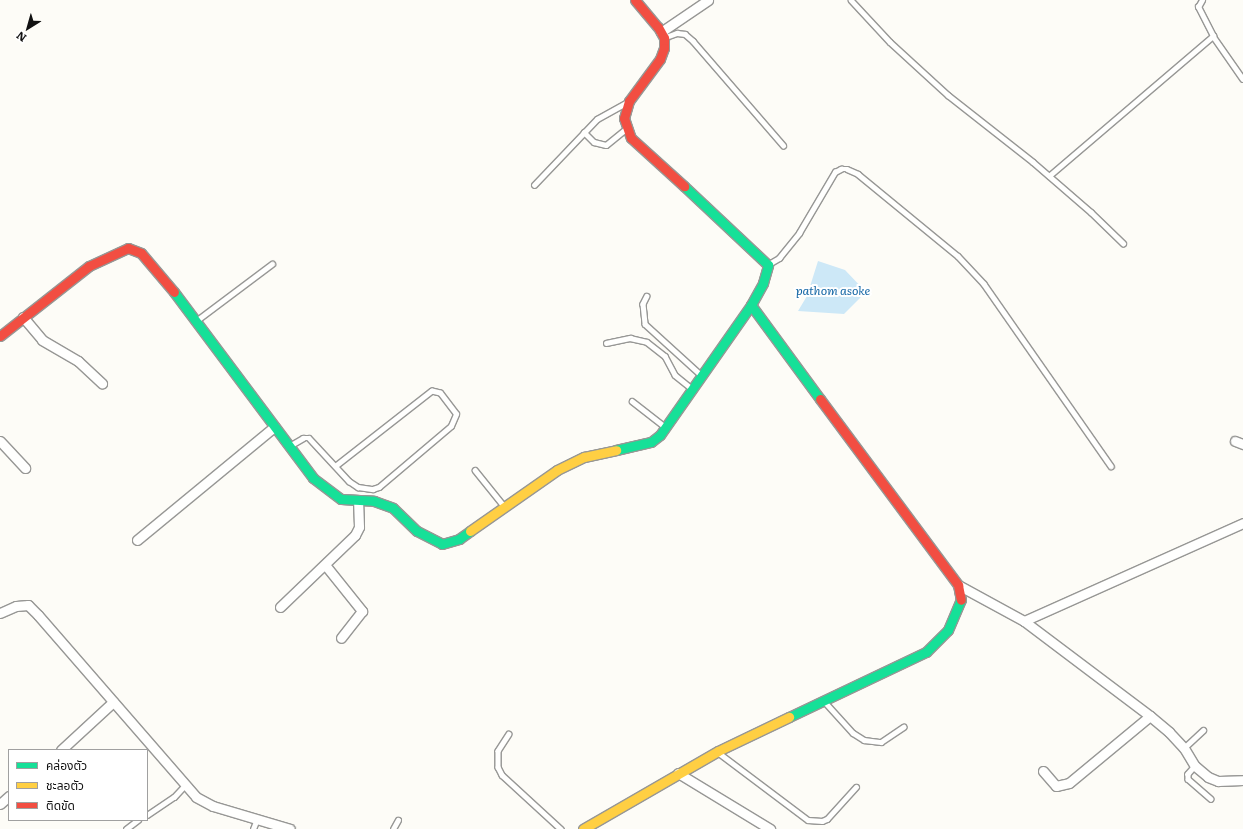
<!DOCTYPE html>
<html>
<head>
<meta charset="utf-8">
<style>
  body { margin:0 }
  #map { position:relative; width:1243px; height:829px; overflow:hidden; background:#fdfcf7; font-family:Literata,"Noto Sans Thai",serif }
  div>[style] { position:absolute }
  .water>* { inset:0; background:#cde8f7 }
  .roads { filter:drop-shadow(1px 0 #979795) drop-shadow(-1px 0 #979795) drop-shadow(0 1px #979795) drop-shadow(0 -1px #979795) }
  .lane>* { height:4.5px; margin:-2.25px; padding:0 2.25px; transform-origin:2.25px; border-radius:2.25px; background:#fffffe }
  .street>* { height:9px; margin:-4.5px; padding:0 4.5px; transform-origin:4.5px; border-radius:4.5px; background:#fffffe }
  .fast>* { height:9px; margin:-4.5px; padding:0 4.5px; transform-origin:4.5px; border-radius:4.5px; background:#16e098 }
  .slow>* { height:9px; margin:-4.5px; padding:0 4.5px; transform-origin:4.5px; border-radius:4.5px; background:#ffcf43 }
  .jam>* { height:9px; margin:-4.5px; padding:0 4.5px; transform-origin:4.5px; border-radius:4.5px; background:#f24e42 }
  span { translate:-50% -50%; white-space:nowrap; text-align:center; line-height:1.15; -webkit-text-stroke:4px #fff; paint-order:stroke }
  .water-label { font-size:12px; color:#1768a6; font-style:italic }
  .legend { position:absolute; left:8px; top:749px; width:140px; height:72px; box-sizing:border-box; background:#fff; border:1px solid #a0a0a0; margin:0; padding:5px 7px; list-style:none; font-size:12px; color:#111 }
  .legend li { display:flex; align-items:center; gap:8px; height:20px }
  .legend b { width:20px; border:1px solid #a0a0a0 }
  .north { position:absolute; left:8px; top:8px; width:40px; height:40px; -webkit-text-stroke:3px #fff; paint-order:stroke; rotate:217deg; font-size:11px; font-weight:700; line-height:16px; text-align:center; color:#111 }
  .north::after { content:''; display:block; margin:auto; width:14px; height:18px; background:#111; clip-path:polygon(50% 0,100% 100%,50% 72%,0 100%) }
</style>
</head>
<body>
<div id="map">
  <div class="water">
    <i style="clip-path:polygon(818px 261px,845px 270px,866px 292px,844px 314px,798px 311px,807px 296px)"></i>
  </div>
  <div class="roads">
    <div class="lane">
      <i style="left:851px;top:0;width:57px;rotate:47.1deg"></i>
      <i style="left:890px;top:42px;width:79px;rotate:42.4deg"></i>
      <i style="left:948px;top:95px;width:108px;rotate:38.2deg"></i>
      <i style="left:1033px;top:162px;width:77px;rotate:40.8deg"></i>
      <i style="left:1091px;top:212px;width:45px;rotate:44.1deg"></i>
      <i style="left:1213px;top:36px;width:52px;rotate:55.1deg"></i>
      <i style="left:666px;top:37px;width:12px;rotate:-20deg"></i>
      <i style="left:677px;top:33px;width:8px;rotate:7deg"></i>
      <i style="left:685px;top:34px;width:11px;rotate:41deg"></i>
      <i style="left:693px;top:41px;width:138px;rotate:49.1deg"></i>
      <i style="left:584px;top:132px;width:14px;rotate:45deg"></i>
      <i style="left:594px;top:142px;width:12px;rotate:14deg"></i>
      <i style="left:606px;top:145px;width:26px;rotate:-39deg"></i>
      <i style="left:1049px;top:176px;width:216px;rotate:-40.5deg"></i>
      <i style="left:1213px;top:36px;width:33px;rotate:-117deg"></i>
      <i style="left:1198px;top:7px;width:8px;rotate:-60deg"></i>
      <i style="left:534px;top:185px;width:91px;rotate:-46.3deg"></i>
      <i style="left:597px;top:119px;width:33px;rotate:-29deg"></i>
      <i style="left:769px;top:264px;width:12px;rotate:-31deg"></i>
      <i style="left:779px;top:258px;width:32px;rotate:-51deg"></i>
      <i style="left:799px;top:233px;width:71px;rotate:-59.5deg"></i>
      <i style="left:835px;top:172px;width:7px;rotate:-27deg"></i>
      <i style="left:841px;top:169px;width:6px"></i>
      <i style="left:847px;top:169px;width:12px;rotate:24deg"></i>
      <i style="left:858px;top:174px;width:129px;rotate:39.4deg"></i>
      <i style="left:958px;top:256px;width:38px;rotate:47deg"></i>
      <i style="left:984px;top:284px;width:222px;rotate:55.1deg"></i>
      <i style="left:647px;top:296px;width:9px;rotate:117deg"></i>
      <i style="left:643px;top:304px;width:20px;rotate:84deg"></i>
      <i style="left:645px;top:324px;width:76px;rotate:42.3deg"></i>
      <i style="left:196px;top:321px;width:95px;rotate:-36.9deg"></i>
      <i style="left:606px;top:343px;width:25px;rotate:-12deg"></i>
      <i style="left:630px;top:338px;width:17px;rotate:13deg"></i>
      <i style="left:647px;top:342px;width:23px;rotate:38deg"></i>
      <i style="left:665px;top:356px;width:21px;rotate:62deg"></i>
      <i style="left:675px;top:375px;width:22px;rotate:39deg"></i>
      <i style="left:632px;top:401px;width:41px;rotate:38deg"></i>
      <i style="left:291px;top:445px;width:14px;rotate:-30deg"></i>
      <i style="left:303px;top:438px;width:6px"></i>
      <i style="left:309px;top:438px;width:59px;rotate:47.1deg"></i>
      <i style="left:349px;top:481px;width:11px;rotate:34deg"></i>
      <i style="left:358px;top:487px;width:15px;rotate:8deg"></i>
      <i style="left:373px;top:489px;width:6px;rotate:-18deg"></i>
      <i style="left:379px;top:487px;width:94px;rotate:-40.3deg"></i>
      <i style="left:451px;top:426px;width:13px;rotate:-67deg"></i>
      <i style="left:456px;top:414px;width:26px;rotate:-127deg"></i>
      <i style="left:440px;top:393px;width:8px;rotate:-166deg"></i>
      <i style="left:432px;top:391px;width:122px;rotate:142deg"></i>
      <i style="left:475px;top:470px;width:46px;rotate:51.1deg"></i>
      <i style="left:824px;top:701px;width:43px;rotate:47.8deg"></i>
      <i style="left:853px;top:733px;width:13px;rotate:32deg"></i>
      <i style="left:864px;top:740px;width:17px;rotate:7deg"></i>
      <i style="left:881px;top:742px;width:27px;rotate:-34deg"></i>
      <i style="left:509px;top:734px;width:20px;rotate:123deg"></i>
      <i style="left:498px;top:751px;width:16px;rotate:90deg"></i>
      <i style="left:498px;top:767px;width:9px;rotate:63deg"></i>
      <i style="left:502px;top:775px;width:80px;rotate:42.5deg"></i>
      <i style="left:1184px;top:748px;width:26px;rotate:-43deg"></i>
      <i style="left:719px;top:753px;width:111px;rotate:37deg"></i>
      <i style="left:808px;top:820px;width:14px;rotate:4deg"></i>
      <i style="left:822px;top:821px;width:5px;rotate:-22deg"></i>
      <i style="left:827px;top:819px;width:43px;rotate:-47.8deg"></i>
      <i style="left:1195px;top:766px;width:11px;rotate:131deg"></i>
      <i style="left:1188px;top:774px;width:5px;rotate:90deg"></i>
      <i style="left:1188px;top:779px;width:30px;rotate:41deg"></i>
      <i style="left:147px;top:815px;width:32px;rotate:-34deg"></i>
      <i style="left:174px;top:797px;width:16px;rotate:-47deg"></i>
      <i style="left:126px;top:829px;width:15px;rotate:-37deg"></i>
      <i style="left:253px;top:829px;width:11px;rotate:-68deg"></i>
      <i style="left:393px;top:829px;width:10px;rotate:-61deg"></i>
    </div>
    <div class="street">
      <i style="left:661px;top:32px;width:57px;rotate:-34.2deg"></i>
      <i style="left:23px;top:317px;width:30px;rotate:50deg"></i>
      <i style="left:42px;top:340px;width:42px;rotate:30.3deg"></i>
      <i style="left:78px;top:361px;width:33px;rotate:43deg"></i>
      <i style="left:0;top:441px;width:37px;rotate:47deg"></i>
      <i style="left:1235px;top:441px;width:9px;rotate:21deg"></i>
      <i style="left:137px;top:540px;width:178px;rotate:-39.5deg"></i>
      <i style="left:326px;top:566px;width:58px;rotate:51.3deg"></i>
      <i style="left:362px;top:611px;width:34px;rotate:128deg"></i>
      <i style="left:958px;top:585px;width:75px;rotate:28.6deg"></i>
      <i style="left:1024px;top:621px;width:158px;rotate:37deg"></i>
      <i style="left:1150px;top:716px;width:25px;rotate:40deg"></i>
      <i style="left:1169px;top:732px;width:22px;rotate:47deg"></i>
      <i style="left:1184px;top:748px;width:21px;rotate:59deg"></i>
      <i style="left:1195px;top:766px;width:17px;rotate:40deg"></i>
      <i style="left:1208px;top:777px;width:11px;rotate:22deg"></i>
      <i style="left:1218px;top:781px;width:25px;rotate:-2deg"></i>
      <i style="left:280px;top:607px;width:104px;rotate:-43.8deg"></i>
      <i style="left:355px;top:535px;width:9px;rotate:-63deg"></i>
      <i style="left:359px;top:527px;width:26px;rotate:-92deg"></i>
      <i style="left:0;top:613px;width:17px;rotate:-24deg"></i>
      <i style="left:16px;top:606px;width:12px;rotate:-5deg"></i>
      <i style="left:28px;top:605px;width:14px;rotate:45deg"></i>
      <i style="left:38px;top:615px;width:241px;rotate:49deg"></i>
      <i style="left:196px;top:797px;width:19px;rotate:28deg"></i>
      <i style="left:213px;top:806px;width:80px;rotate:16.6deg"></i>
      <i style="left:1024px;top:621px;width:240px;rotate:-24.1deg"></i>
      <i style="left:61px;top:750px;width:71px;rotate:-42.7deg"></i>
      <i style="left:1043px;top:771px;width:20px;rotate:49deg"></i>
      <i style="left:1056px;top:786px;width:13px;rotate:-13deg"></i>
      <i style="left:1069px;top:783px;width:105px;rotate:-39.6deg"></i>
      <i style="left:678px;top:773px;width:108px;rotate:31.3deg"></i>
      <i style="left:0;top:804px;width:12px;rotate:-42deg"></i>
    </div>
    <div class="fast">
      <i style="left:174px;top:292px;width:232px;rotate:53.2deg"></i>
      <i style="left:313px;top:478px;width:35px;rotate:37deg"></i>
      <i style="left:341px;top:499px;width:33px;rotate:3deg"></i>
      <i style="left:374px;top:501px;width:20px;rotate:20deg"></i>
      <i style="left:393px;top:508px;width:33px;rotate:44deg"></i>
      <i style="left:417px;top:531px;width:28px;rotate:27deg"></i>
      <i style="left:442px;top:544px;width:18px;rotate:-16deg"></i>
      <i style="left:459px;top:539px;width:14px;rotate:-36deg"></i>
      <i style="left:751px;top:305px;width:117px;rotate:53.7deg"></i>
      <i style="left:616px;top:450px;width:36px;rotate:-13deg"></i>
      <i style="left:651px;top:442px;width:11px;rotate:-38deg"></i>
      <i style="left:660px;top:435px;width:159px;rotate:-55deg"></i>
      <i style="left:751px;top:305px;width:25px;rotate:-61deg"></i>
      <i style="left:763px;top:283px;width:19px;rotate:-74deg"></i>
      <i style="left:768px;top:265px;width:115px;rotate:-136.8deg"></i>
      <i style="left:789px;top:717px;width:152px;rotate:-25.4deg"></i>
      <i style="left:926px;top:652px;width:31px;rotate:-45deg"></i>
      <i style="left:948px;top:630px;width:33px;rotate:-67deg"></i>
    </div>
    <div class="slow">
      <i style="left:470px;top:531px;width:106px;rotate:-35deg"></i>
      <i style="left:557px;top:470px;width:30px;rotate:-26deg"></i>
      <i style="left:584px;top:457px;width:33px;rotate:-12deg"></i>
      <i style="left:583px;top:829px;width:156px;rotate:-30deg"></i>
      <i style="left:718px;top:751px;width:79px;rotate:-25.6deg"></i>
    </div>
    <div class="jam">
      <i style="left:635px;top:0;width:35px;rotate:50deg"></i>
      <i style="left:658px;top:27px;width:13px;rotate:61deg"></i>
      <i style="left:664px;top:38px;width:10px;rotate:90deg"></i>
      <i style="left:664px;top:48px;width:12px;rotate:110deg"></i>
      <i style="left:660px;top:59px;width:52px;rotate:126.4deg"></i>
      <i style="left:629px;top:101px;width:18px;rotate:106deg"></i>
      <i style="left:624px;top:118px;width:21px;rotate:71deg"></i>
      <i style="left:631px;top:138px;width:72px;rotate:42.2deg"></i>
      <i style="left:0;top:336px;width:113px;rotate:-38.2deg"></i>
      <i style="left:89px;top:266px;width:43px;rotate:-24.8deg"></i>
      <i style="left:128px;top:248px;width:14px;rotate:21deg"></i>
      <i style="left:141px;top:253px;width:51px;rotate:49.8deg"></i>
      <i style="left:820px;top:399px;width:232px;rotate:53.4deg"></i>
      <i style="left:958px;top:585px;width:15px;rotate:79deg"></i>
    </div>
  </div>
  <div class="water-label">
    <span style="left:833px;top:291px">pathom asoke</span>
  </div>
  <ul class="legend">
  <li><b style="height:5px;background:#16e098"></b>คล่องตัว</li>
  <li><b style="height:5px;background:#ffcf43"></b>ชะลอตัว</li>
  <li><b style="height:5px;background:#f24e42"></b>ติดขัด</li>
  </ul>
  <div class="north">N</div>
</div>
</body>
</html>
